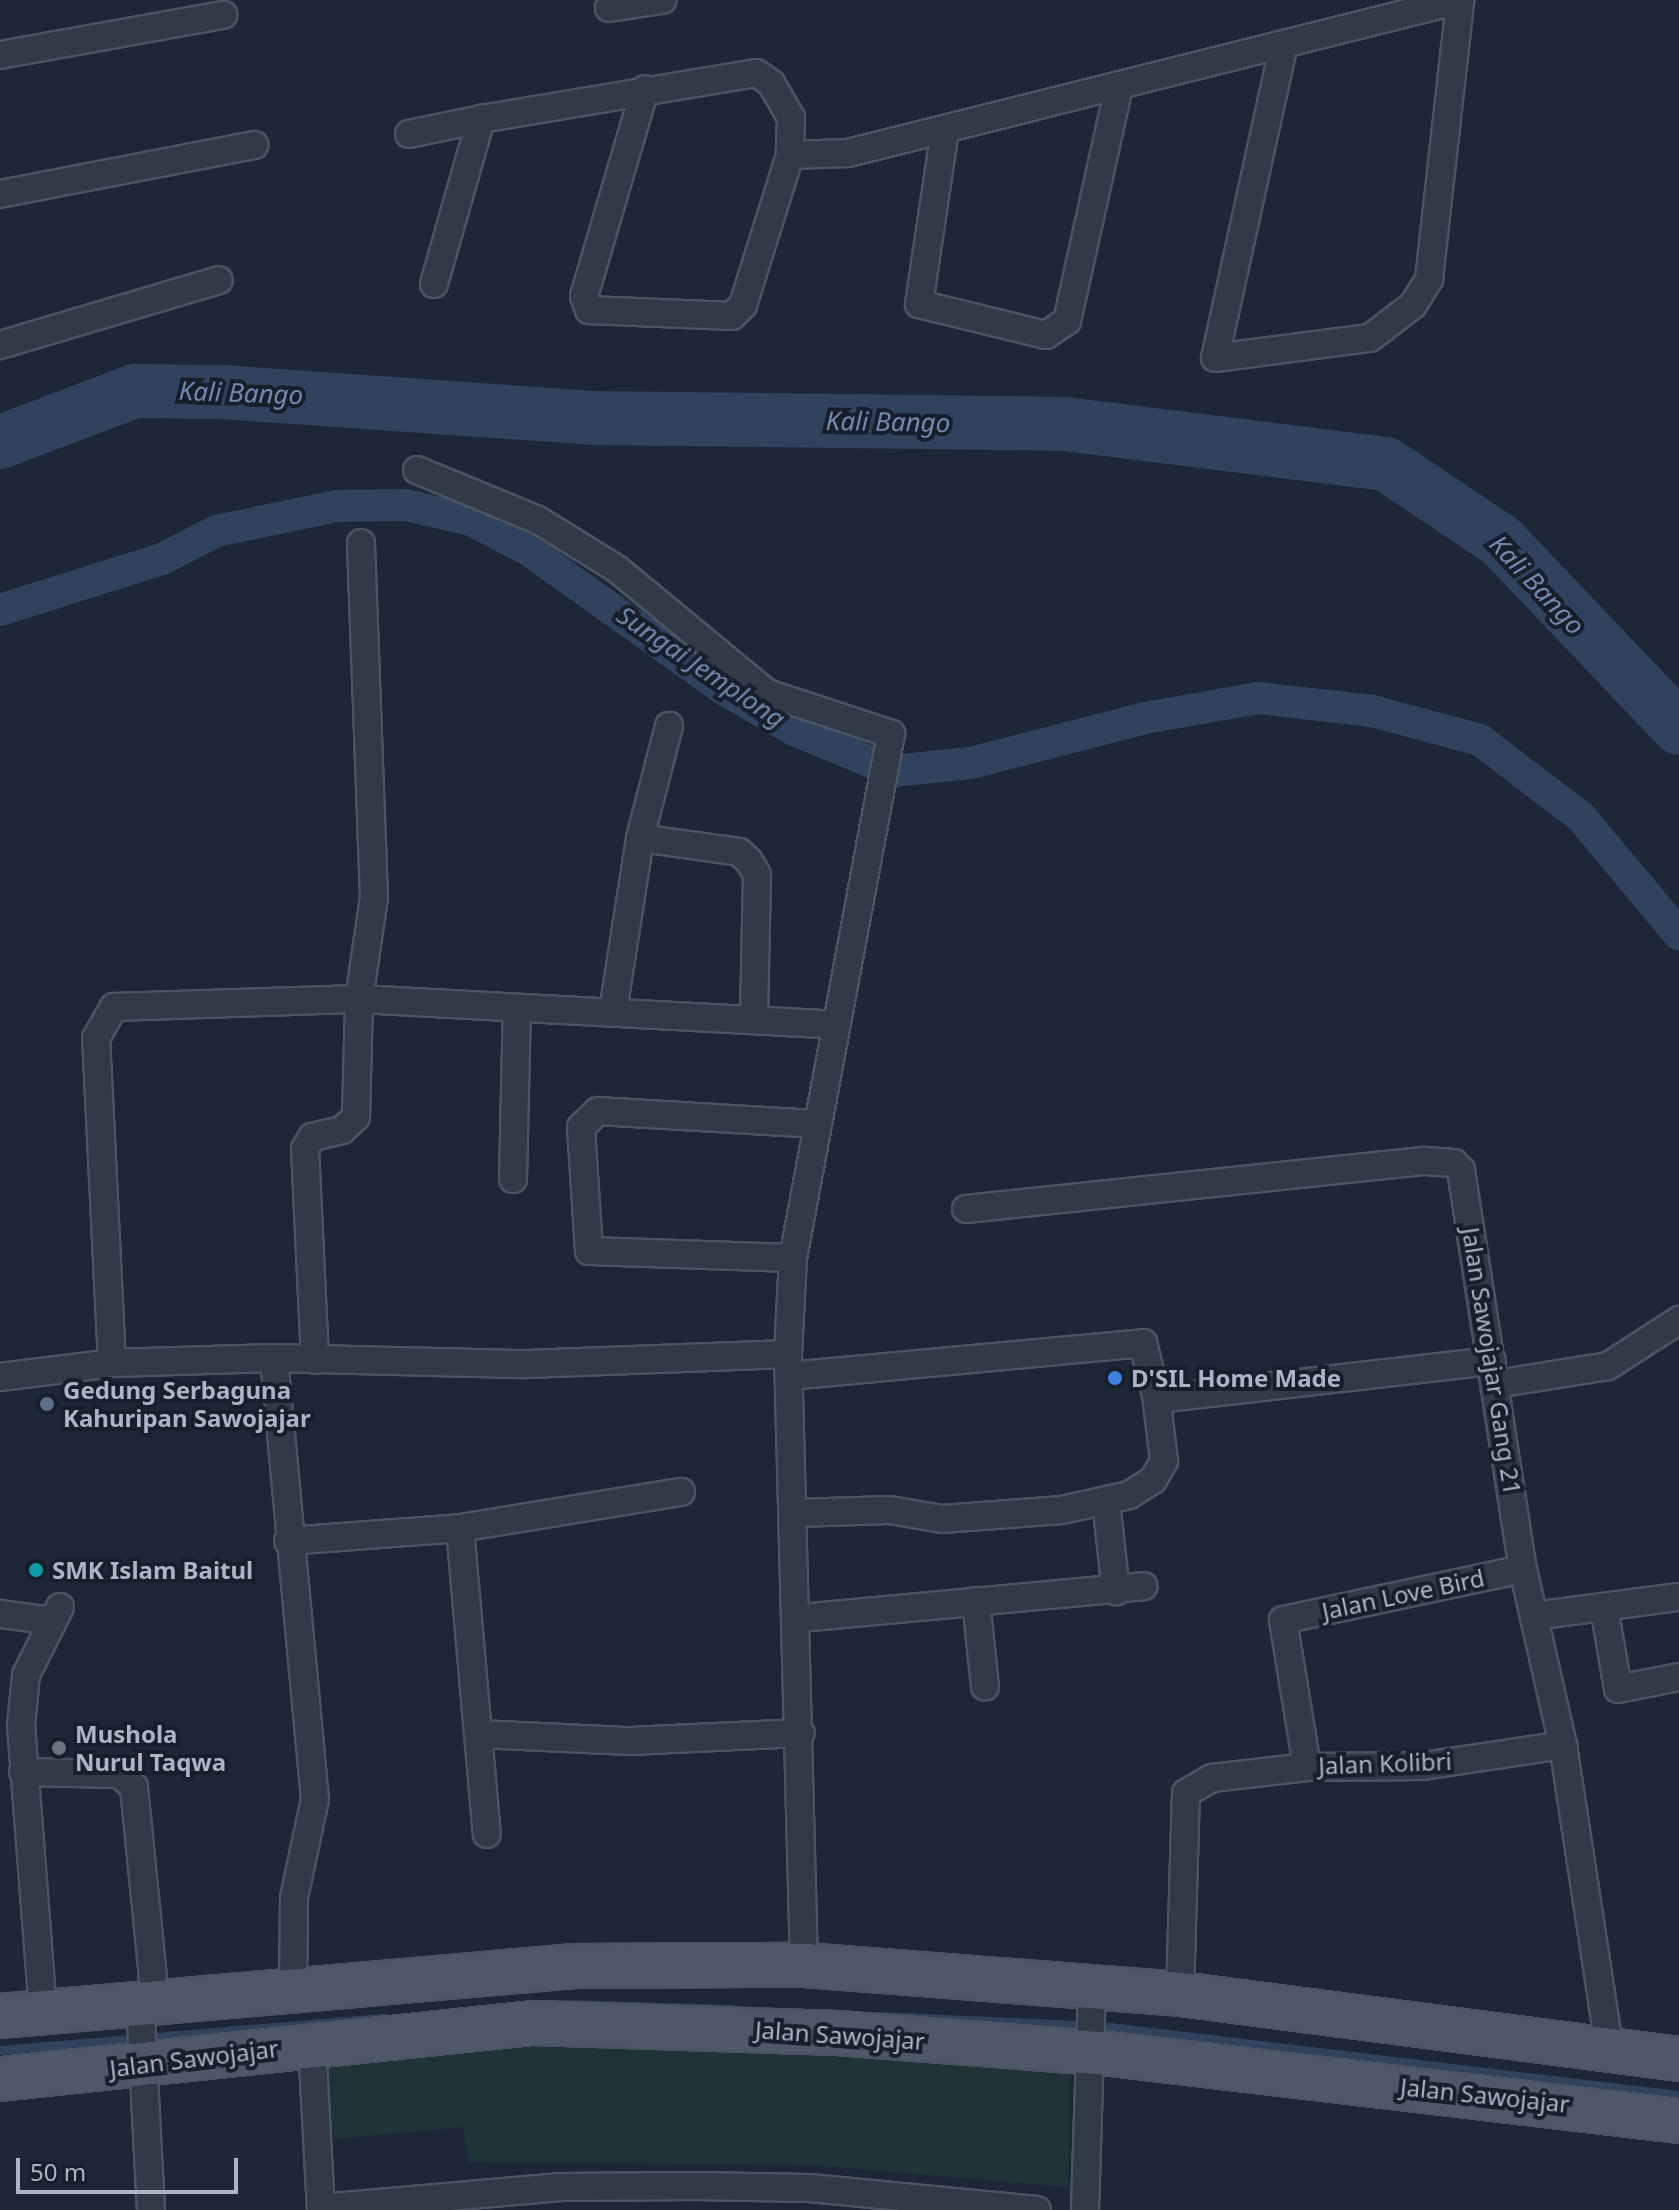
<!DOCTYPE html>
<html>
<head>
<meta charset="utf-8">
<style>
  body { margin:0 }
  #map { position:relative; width:1679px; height:2210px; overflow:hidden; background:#1e2737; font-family:"Noto Sans",sans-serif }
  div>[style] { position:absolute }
  .green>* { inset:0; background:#203438 }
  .stream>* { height:9px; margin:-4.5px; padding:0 4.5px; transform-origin:4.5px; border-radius:4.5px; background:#31425f }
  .canal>* { height:32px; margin:-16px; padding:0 16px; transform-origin:16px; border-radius:16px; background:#31425f }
  .river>* { height:54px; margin:-27px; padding:0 27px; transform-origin:27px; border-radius:27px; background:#31425f }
  .roads { filter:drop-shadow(2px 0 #4c5463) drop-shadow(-2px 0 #4c5463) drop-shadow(0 2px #4c5463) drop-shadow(0 -2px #4c5463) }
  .minor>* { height:26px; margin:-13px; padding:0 13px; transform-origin:13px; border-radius:13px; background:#323a47 }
  .primary>* { height:42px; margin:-21px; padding:0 21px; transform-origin:21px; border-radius:21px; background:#4f5868 }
  .dots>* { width:22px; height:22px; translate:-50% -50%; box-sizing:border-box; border:4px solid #181f2c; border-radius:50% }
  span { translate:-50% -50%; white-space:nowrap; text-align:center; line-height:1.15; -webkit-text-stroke:8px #181f2c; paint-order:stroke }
  .street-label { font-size:24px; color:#acb4c5 }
  .poi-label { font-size:24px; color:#acb4c5; font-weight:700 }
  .left { translate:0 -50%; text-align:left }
  .water-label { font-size:26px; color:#7389af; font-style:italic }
  .scale { position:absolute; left:16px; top:2158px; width:222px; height:36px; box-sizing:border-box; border:4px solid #acb4c5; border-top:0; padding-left:10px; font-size:24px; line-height:28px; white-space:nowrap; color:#acb4c5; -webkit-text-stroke:6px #181f2c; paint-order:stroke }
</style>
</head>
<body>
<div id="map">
  <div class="green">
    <i style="clip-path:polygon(646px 2039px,1070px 2066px,1068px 2187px,812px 2165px,469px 2162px,463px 2127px,333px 2139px,326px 2054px)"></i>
  </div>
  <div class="stream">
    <i style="left:563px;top:2004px;width:169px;rotate:1.7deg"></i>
    <i style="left:879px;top:2016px;width:222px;rotate:2.6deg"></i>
    <i style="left:1101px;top:2026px;width:582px;rotate:6.81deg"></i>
    <i style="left:0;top:2050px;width:386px;rotate:-4.8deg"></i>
  </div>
  <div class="canal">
    <i style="left:0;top:610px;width:170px;rotate:-17.5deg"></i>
    <i style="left:162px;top:559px;width:61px;rotate:-27.4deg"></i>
    <i style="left:216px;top:531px;width:124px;rotate:-11.7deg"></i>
    <i style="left:337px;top:506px;width:69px;rotate:-0.8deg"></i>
    <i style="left:406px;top:505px;width:67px;rotate:13deg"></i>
    <i style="left:471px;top:520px;width:67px;rotate:27.7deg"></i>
    <i style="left:530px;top:551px;width:239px;rotate:35.5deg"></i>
    <i style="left:725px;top:690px;width:80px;rotate:30.1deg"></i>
    <i style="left:794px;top:730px;width:107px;rotate:22.5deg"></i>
    <i style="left:893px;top:771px;width:78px;rotate:-5.9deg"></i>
    <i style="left:971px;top:763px;width:180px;rotate:-14.5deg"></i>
    <i style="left:1145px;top:718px;width:115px;rotate:-10deg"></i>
    <i style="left:1258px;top:698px;width:115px;rotate:6.5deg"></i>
    <i style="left:1372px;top:711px;width:112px;rotate:15deg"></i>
    <i style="left:1480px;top:740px;width:127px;rotate:37.3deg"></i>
    <i style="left:1581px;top:817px;width:153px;rotate:50.1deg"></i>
  </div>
  <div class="river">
    <i style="left:0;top:442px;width:144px;rotate:-20.7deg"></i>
    <i style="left:135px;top:391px;width:87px;rotate:0.7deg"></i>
    <i style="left:222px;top:392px;width:374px;rotate:4deg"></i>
    <i style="left:595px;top:418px;width:470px;rotate:0.7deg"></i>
    <i style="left:1065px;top:424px;width:323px;rotate:7.1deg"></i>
    <i style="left:1386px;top:464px;width:138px;rotate:33.8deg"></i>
    <i style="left:1501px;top:541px;width:258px;rotate:46.4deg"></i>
  </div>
  <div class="roads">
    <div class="minor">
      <i style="left:609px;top:8px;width:54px;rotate:-8.6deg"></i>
      <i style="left:1284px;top:44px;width:321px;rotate:102.4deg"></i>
      <i style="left:1215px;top:358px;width:156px;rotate:-7.4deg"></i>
      <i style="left:1370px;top:338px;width:54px;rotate:-37.5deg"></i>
      <i style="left:1413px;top:305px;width:31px;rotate:-58deg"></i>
      <i style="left:1429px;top:279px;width:279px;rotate:-83.6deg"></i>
      <i style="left:0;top:55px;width:227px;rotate:-10.2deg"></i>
      <i style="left:645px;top:89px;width:216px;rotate:106.4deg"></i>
      <i style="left:584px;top:296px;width:15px;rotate:70deg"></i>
      <i style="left:589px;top:310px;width:143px;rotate:2.4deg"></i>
      <i style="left:732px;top:316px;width:16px;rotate:-45deg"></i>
      <i style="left:743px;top:305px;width:157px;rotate:-72.6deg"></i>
      <i style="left:945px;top:130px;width:176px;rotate:98.5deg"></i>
      <i style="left:919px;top:304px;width:131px;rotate:13.7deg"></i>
      <i style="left:1046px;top:335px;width:25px;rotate:-34deg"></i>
      <i style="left:1067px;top:321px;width:241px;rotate:-77.5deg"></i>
      <i style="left:409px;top:134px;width:74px;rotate:-11.8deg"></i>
      <i style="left:0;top:194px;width:259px;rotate:-10.9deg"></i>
      <i style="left:434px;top:284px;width:172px;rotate:-74.1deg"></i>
      <i style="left:481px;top:119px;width:279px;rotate:-9.5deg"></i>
      <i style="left:756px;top:73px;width:18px;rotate:34deg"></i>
      <i style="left:771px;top:83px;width:39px;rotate:60deg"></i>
      <i style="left:791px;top:117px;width:38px;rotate:92deg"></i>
      <i style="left:790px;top:155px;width:58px;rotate:-2deg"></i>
      <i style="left:848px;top:153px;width:631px;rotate:-14.04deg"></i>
      <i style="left:0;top:345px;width:228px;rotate:-16.5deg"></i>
      <i style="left:417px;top:470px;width:131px;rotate:22.5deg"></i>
      <i style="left:538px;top:520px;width:93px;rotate:31.8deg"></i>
      <i style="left:617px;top:569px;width:195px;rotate:39.6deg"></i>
      <i style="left:767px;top:693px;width:131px;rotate:18.3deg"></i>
      <i style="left:891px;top:734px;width:533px;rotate:100.59deg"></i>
      <i style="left:793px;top:1258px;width:96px;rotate:93deg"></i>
      <i style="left:788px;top:1354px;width:611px;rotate:88.5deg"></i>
      <i style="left:640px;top:838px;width:100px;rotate:8deg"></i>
      <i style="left:739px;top:852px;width:13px;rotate:42deg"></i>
      <i style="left:749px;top:861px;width:16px;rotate:60deg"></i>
      <i style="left:757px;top:875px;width:143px;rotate:91.2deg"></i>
      <i style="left:613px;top:1011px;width:175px;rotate:-81.1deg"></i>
      <i style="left:640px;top:838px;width:116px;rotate:-75.5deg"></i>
      <i style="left:513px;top:1179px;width:171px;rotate:-88.7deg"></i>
      <i style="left:966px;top:1209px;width:462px;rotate:-6deg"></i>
      <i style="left:1425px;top:1161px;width:29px;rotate:4deg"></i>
      <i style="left:1454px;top:1163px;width:10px;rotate:45deg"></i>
      <i style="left:1461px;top:1170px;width:404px;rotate:81.2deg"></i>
      <i style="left:1523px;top:1569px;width:180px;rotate:77.2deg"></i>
      <i style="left:1563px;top:1745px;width:304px;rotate:81.3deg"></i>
      <i style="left:793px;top:1258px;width:204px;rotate:-178deg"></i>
      <i style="left:589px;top:1251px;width:124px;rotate:-93.7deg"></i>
      <i style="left:581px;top:1127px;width:23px;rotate:-43deg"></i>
      <i style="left:598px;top:1111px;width:217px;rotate:3.4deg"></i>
      <i style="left:274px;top:1358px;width:443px;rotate:84.7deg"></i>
      <i style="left:315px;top:1799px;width:101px;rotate:102deg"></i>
      <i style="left:294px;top:1898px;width:90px;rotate:90.6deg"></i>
      <i style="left:315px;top:1360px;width:211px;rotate:-92.7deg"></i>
      <i style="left:305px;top:1149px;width:14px;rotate:-60deg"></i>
      <i style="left:312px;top:1137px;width:31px;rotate:-13deg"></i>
      <i style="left:342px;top:1130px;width:19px;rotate:-43deg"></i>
      <i style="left:356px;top:1117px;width:118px;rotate:-88.5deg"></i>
      <i style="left:359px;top:999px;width:102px;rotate:-81.6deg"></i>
      <i style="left:374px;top:898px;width:355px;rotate:-92.1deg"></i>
      <i style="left:112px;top:1363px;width:325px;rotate:-92.8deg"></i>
      <i style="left:96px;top:1038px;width:36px;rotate:-60deg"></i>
      <i style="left:114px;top:1007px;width:245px;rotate:-1.9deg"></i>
      <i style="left:359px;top:999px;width:478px;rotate:3.1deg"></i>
      <i style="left:789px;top:1376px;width:356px;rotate:-5.3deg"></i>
      <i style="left:1143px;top:1343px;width:54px;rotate:76deg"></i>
      <i style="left:1156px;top:1395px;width:10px;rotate:17deg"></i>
      <i style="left:1166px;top:1398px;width:328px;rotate:-6.5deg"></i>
      <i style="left:0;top:1377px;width:113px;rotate:-7.1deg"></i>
      <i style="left:112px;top:1363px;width:162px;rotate:-1.8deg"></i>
      <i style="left:274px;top:1358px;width:253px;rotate:1.4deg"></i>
      <i style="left:527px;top:1364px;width:261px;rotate:-2.2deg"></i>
      <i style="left:1496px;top:1384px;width:113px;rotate:-9.1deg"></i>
      <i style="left:1608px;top:1366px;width:85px;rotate:-32.9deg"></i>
      <i style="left:1106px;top:1501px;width:91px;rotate:83.7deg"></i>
      <i style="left:796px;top:1513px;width:94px;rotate:-1.8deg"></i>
      <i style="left:890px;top:1510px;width:53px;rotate:9.8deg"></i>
      <i style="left:942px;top:1519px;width:120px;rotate:-4.3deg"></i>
      <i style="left:1062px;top:1510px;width:69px;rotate:-12.6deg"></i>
      <i style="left:1129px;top:1495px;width:28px;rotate:-32deg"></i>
      <i style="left:1153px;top:1480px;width:22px;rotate:-60deg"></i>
      <i style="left:1164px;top:1461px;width:66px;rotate:-96.9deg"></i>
      <i style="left:460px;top:1528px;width:307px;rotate:85deg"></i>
      <i style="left:288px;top:1541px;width:172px;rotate:-4.3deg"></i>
      <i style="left:460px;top:1528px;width:224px;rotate:-9.3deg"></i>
      <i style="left:1523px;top:1569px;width:245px;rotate:168deg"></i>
      <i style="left:1283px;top:1620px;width:149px;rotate:80.7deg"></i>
      <i style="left:1307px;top:1767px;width:116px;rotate:-0.5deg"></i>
      <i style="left:1423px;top:1766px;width:142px;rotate:-8.5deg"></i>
      <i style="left:976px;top:1601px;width:86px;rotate:84deg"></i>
      <i style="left:1604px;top:1607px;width:83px;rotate:80.3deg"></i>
      <i style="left:1618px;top:1689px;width:62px;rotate:-11.1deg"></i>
      <i style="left:0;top:1614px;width:53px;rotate:7.5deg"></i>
      <i style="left:1534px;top:1616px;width:146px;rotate:-7.5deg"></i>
      <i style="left:800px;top:1618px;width:345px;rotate:-5.3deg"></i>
      <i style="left:479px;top:1734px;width:151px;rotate:2.7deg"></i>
      <i style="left:630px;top:1741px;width:171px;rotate:-2.7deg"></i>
      <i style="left:23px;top:1772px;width:96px;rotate:1.2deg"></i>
      <i style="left:119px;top:1774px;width:20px;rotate:41deg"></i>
      <i style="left:134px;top:1787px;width:180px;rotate:84.3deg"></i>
      <i style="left:152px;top:1966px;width:35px;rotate:87deg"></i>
      <i style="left:154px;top:2001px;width:23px;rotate:124deg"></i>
      <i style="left:141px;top:2020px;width:190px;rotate:87deg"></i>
      <i style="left:1180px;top:1994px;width:201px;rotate:-88.3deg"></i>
      <i style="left:1186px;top:1793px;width:30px;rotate:-30deg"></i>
      <i style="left:1212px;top:1778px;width:96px;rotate:-6.6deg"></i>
      <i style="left:43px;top:2011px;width:286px;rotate:-94.4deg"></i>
      <i style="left:21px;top:1726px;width:51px;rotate:-84.4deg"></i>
      <i style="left:26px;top:1675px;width:76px;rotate:-63.4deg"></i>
      <i style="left:312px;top:2044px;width:166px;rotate:86.9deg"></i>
      <i style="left:321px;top:2208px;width:241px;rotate:-5deg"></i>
      <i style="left:561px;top:2187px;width:134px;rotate:-0.4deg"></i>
      <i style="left:695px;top:2186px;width:114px;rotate:1deg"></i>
      <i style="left:809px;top:2188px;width:229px;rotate:5.5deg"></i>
      <i style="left:1085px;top:2210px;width:224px;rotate:-88.2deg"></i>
    </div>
    <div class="primary">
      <i style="left:0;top:2016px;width:577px;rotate:-4.97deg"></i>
      <i style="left:575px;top:1966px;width:229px;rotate:-0.3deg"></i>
      <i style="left:804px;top:1965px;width:377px;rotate:4.4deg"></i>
      <i style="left:1180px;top:1994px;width:503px;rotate:7.42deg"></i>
      <i style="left:0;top:2079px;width:536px;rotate:-6deg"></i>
      <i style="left:533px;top:2023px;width:304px;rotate:1.9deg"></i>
      <i style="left:837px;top:2033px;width:274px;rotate:4.4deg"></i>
      <i style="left:1110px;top:2054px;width:573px;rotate:6.72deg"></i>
    </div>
  </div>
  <div class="dots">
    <i style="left:1115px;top:1378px;background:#3f7fe0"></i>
    <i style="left:47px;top:1404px;background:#5c6f8a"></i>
    <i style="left:36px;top:1570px;background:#0f9aa8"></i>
    <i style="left:59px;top:1748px;background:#6b7280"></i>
  </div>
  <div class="street-label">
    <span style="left:1492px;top:1361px;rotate:81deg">Jalan Sawojajar Gang 21</span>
    <span style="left:1403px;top:1594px;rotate:-12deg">Jalan Love Bird</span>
    <span style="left:1385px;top:1763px;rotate:-2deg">Jalan Kolibri</span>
    <span style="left:840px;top:2035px;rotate:4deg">Jalan Sawojajar</span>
    <span style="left:194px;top:2058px;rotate:-7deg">Jalan Sawojajar</span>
    <span style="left:1485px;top:2095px;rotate:6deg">Jalan Sawojajar</span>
  </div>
  <div class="poi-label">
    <span class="left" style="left:1131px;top:1378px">D'SIL Home Made</span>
    <span class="left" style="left:63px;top:1404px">Gedung Serbaguna<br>Kahuripan Sawojajar</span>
    <span class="left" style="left:52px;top:1570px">SMK Islam Baitul</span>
    <span class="left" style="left:75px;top:1748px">Mushola<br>Nurul Taqwa</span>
  </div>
  <div class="water-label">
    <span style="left:241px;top:393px;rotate:2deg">Kali Bango</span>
    <span style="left:888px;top:422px;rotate:1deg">Kali Bango</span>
    <span style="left:1537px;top:585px;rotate:47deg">Kali Bango</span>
    <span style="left:701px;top:667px;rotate:34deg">Sungai Jemplong</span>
  </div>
  <div class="scale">50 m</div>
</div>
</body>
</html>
